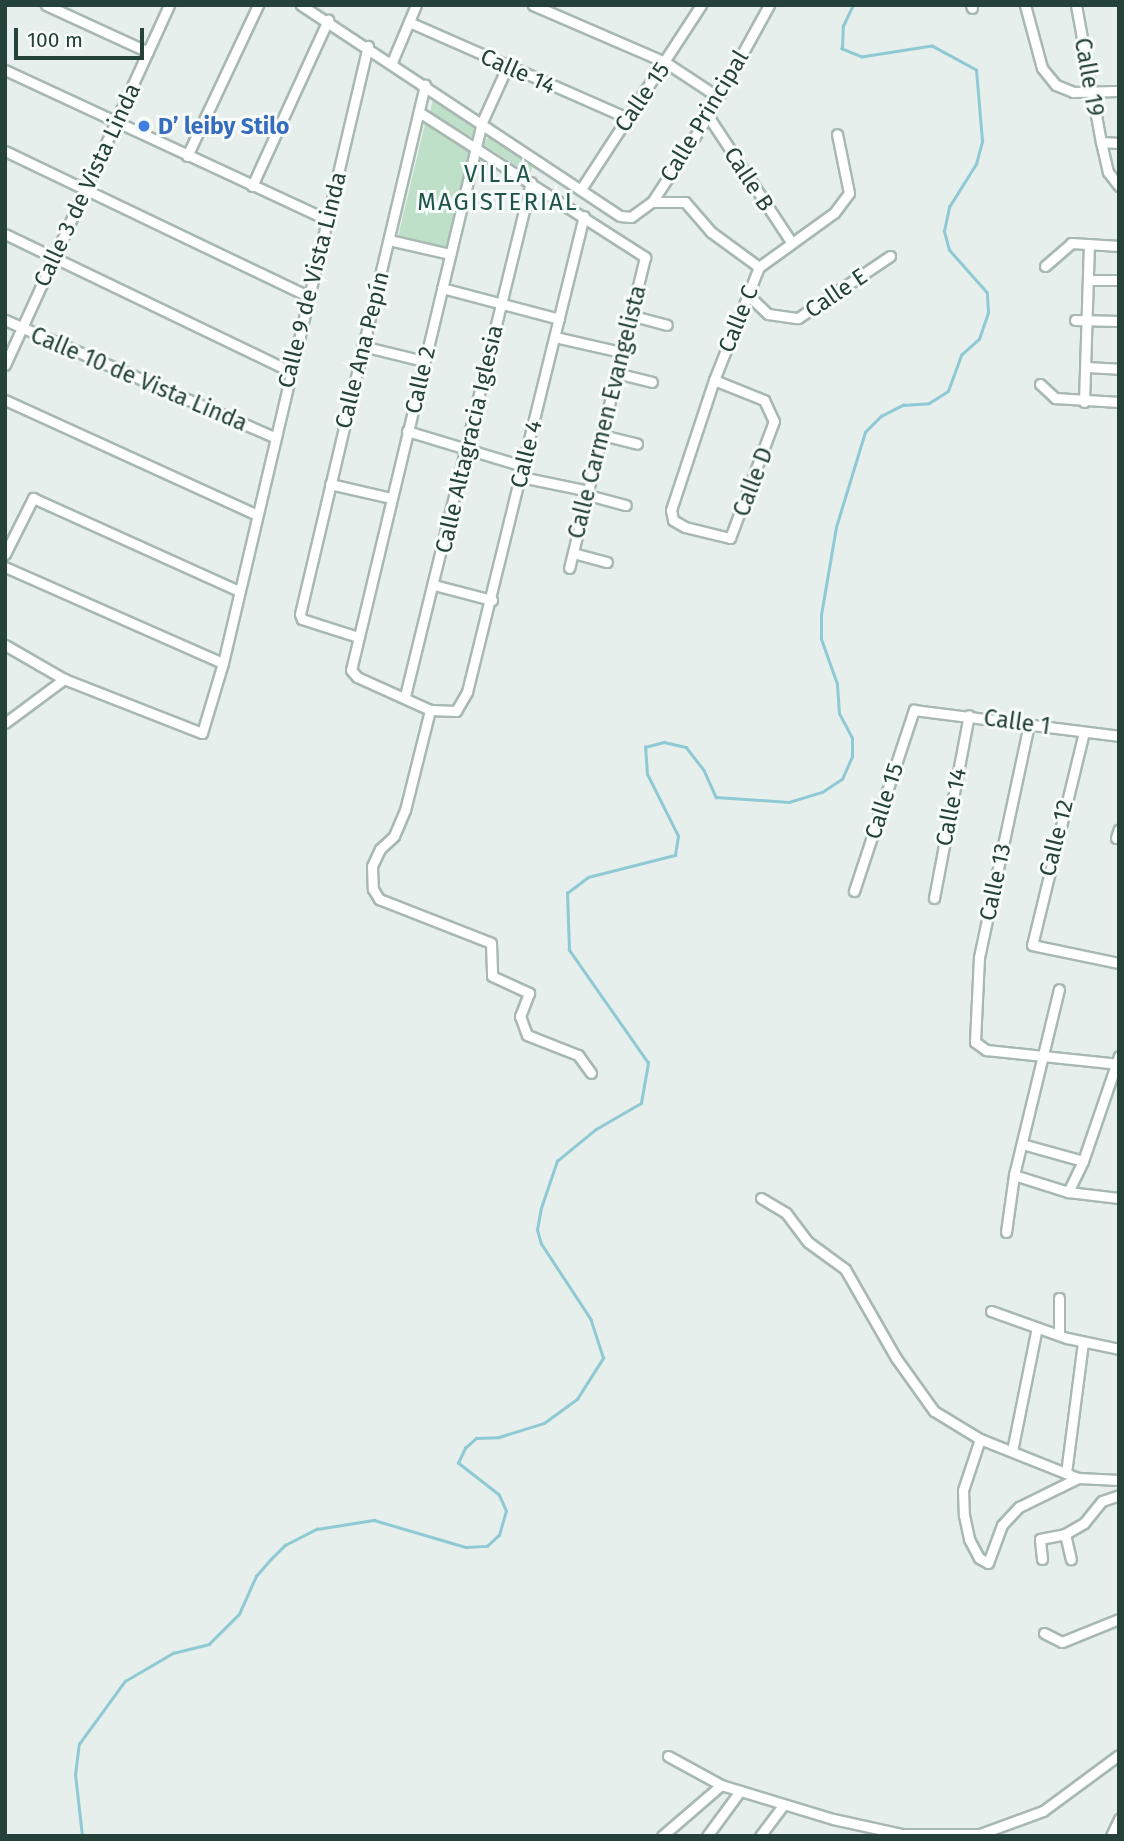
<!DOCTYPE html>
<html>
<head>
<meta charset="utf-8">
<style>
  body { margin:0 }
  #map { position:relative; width:1124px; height:1841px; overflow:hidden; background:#e6efeb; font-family:"Fira Sans",sans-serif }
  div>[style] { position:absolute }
  .green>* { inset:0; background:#bfe0c8 }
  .stream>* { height:2.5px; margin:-1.25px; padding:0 1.25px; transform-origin:1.25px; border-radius:1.25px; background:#8ec9d4 }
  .roads { filter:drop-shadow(2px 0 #a8b8b2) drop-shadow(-2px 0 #a8b8b2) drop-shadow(0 2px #a8b8b2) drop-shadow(0 -2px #a8b8b2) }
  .minor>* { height:9px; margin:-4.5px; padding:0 4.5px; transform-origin:4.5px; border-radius:4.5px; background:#fff }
  .dots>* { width:19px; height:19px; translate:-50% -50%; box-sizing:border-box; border:4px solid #f7fbf9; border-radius:50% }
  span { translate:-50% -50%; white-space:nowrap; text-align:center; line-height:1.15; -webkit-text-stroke:6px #f7fbf9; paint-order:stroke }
  .street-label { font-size:23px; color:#24423a }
  .shop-label { font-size:23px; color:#366cbe; font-weight:700 }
  .left { translate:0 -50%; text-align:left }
  .neighbourhood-label { font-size:24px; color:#1f5548; letter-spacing:2px }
  .frame { position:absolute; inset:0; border:7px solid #24423a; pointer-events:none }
  .scale { position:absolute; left:14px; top:28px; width:130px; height:32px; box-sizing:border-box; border:4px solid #24423a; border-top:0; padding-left:9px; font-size:21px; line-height:24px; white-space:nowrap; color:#24423a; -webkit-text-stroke:5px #f7fbf9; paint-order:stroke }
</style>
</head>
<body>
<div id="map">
  <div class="green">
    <i style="clip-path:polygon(433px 99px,475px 124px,472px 137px,430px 113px)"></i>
    <i style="clip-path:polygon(425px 124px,469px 151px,446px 249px,398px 237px)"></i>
    <i style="clip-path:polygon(489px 135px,534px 163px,530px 174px,484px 145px)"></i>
  </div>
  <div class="stream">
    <i style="left:82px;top:1836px;width:61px;rotate:-96.5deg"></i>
    <i style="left:75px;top:1775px;width:31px;rotate:-83deg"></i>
    <i style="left:79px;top:1744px;width:78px;rotate:-53.9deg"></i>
    <i style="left:125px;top:1681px;width:56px;rotate:-30.3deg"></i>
    <i style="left:173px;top:1653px;width:37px;rotate:-14deg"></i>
    <i style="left:209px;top:1644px;width:42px;rotate:-45deg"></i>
    <i style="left:239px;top:1614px;width:42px;rotate:-65.9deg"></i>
    <i style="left:256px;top:1576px;width:23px;rotate:-49deg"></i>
    <i style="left:271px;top:1559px;width:20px;rotate:-45deg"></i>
    <i style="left:285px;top:1545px;width:36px;rotate:-27deg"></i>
    <i style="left:317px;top:1529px;width:58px;rotate:-9deg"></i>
    <i style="left:374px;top:1520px;width:96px;rotate:16.4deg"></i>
    <i style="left:466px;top:1547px;width:21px;rotate:-3deg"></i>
    <i style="left:487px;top:1546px;width:16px;rotate:-43deg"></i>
    <i style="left:499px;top:1535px;width:25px;rotate:-74deg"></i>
    <i style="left:506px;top:1511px;width:17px;rotate:-114deg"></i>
    <i style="left:499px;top:1495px;width:52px;rotate:-142deg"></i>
    <i style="left:458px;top:1463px;width:17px;rotate:-65deg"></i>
    <i style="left:465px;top:1448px;width:15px;rotate:-42deg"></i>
    <i style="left:476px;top:1438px;width:23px;rotate:-2deg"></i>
    <i style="left:499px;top:1437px;width:47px;rotate:-17.3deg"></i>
    <i style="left:544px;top:1423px;width:41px;rotate:-36deg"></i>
    <i style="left:577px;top:1399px;width:49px;rotate:-57.6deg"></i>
    <i style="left:603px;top:1358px;width:40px;rotate:-108deg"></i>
    <i style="left:591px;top:1320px;width:91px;rotate:-123.3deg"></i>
    <i style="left:541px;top:1244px;width:15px;rotate:-106deg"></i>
    <i style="left:537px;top:1230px;width:22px;rotate:-80deg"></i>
    <i style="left:541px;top:1208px;width:50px;rotate:-71.2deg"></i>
    <i style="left:557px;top:1161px;width:50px;rotate:-39.4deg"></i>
    <i style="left:596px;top:1129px;width:52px;rotate:-30deg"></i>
    <i style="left:641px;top:1103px;width:41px;rotate:-80.1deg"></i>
    <i style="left:648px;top:1063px;width:138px;rotate:-125deg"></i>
    <i style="left:569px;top:950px;width:57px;rotate:-92deg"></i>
    <i style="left:567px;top:893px;width:26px;rotate:-37deg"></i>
    <i style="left:588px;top:877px;width:90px;rotate:-14.2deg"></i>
    <i style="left:675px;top:855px;width:19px;rotate:-81deg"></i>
    <i style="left:678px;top:836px;width:69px;rotate:-116.6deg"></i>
    <i style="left:647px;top:774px;width:27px;rotate:-94deg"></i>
    <i style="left:645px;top:747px;width:20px;rotate:-15deg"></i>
    <i style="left:664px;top:742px;width:23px;rotate:13deg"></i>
    <i style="left:686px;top:747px;width:29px;rotate:52deg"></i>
    <i style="left:704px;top:770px;width:30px;rotate:66deg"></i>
    <i style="left:716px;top:797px;width:73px;rotate:3.9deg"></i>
    <i style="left:789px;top:802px;width:34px;rotate:-17deg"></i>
    <i style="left:822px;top:792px;width:24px;rotate:-33deg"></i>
    <i style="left:842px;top:779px;width:24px;rotate:-66deg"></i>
    <i style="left:852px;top:757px;width:19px;rotate:-90deg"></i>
    <i style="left:852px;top:738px;width:27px;rotate:-118deg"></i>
    <i style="left:839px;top:714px;width:30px;rotate:-94deg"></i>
    <i style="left:837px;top:684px;width:48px;rotate:-109.6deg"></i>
    <i style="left:821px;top:639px;width:24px;rotate:-90deg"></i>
    <i style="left:821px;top:615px;width:89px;rotate:-80.3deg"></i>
    <i style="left:836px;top:527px;width:99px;rotate:-73deg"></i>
    <i style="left:865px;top:432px;width:23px;rotate:-45deg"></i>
    <i style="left:881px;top:416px;width:25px;rotate:-27deg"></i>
    <i style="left:903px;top:405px;width:26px;rotate:-4deg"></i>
    <i style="left:929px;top:403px;width:22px;rotate:-32deg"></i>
    <i style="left:948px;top:391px;width:38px;rotate:-70deg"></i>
    <i style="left:961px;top:355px;width:24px;rotate:-42deg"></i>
    <i style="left:979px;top:339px;width:28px;rotate:-71deg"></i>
    <i style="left:988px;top:313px;width:20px;rotate:-93deg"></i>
    <i style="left:987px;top:293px;width:57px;rotate:-131.5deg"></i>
    <i style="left:949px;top:250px;width:20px;rotate:-105deg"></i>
    <i style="left:944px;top:231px;width:25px;rotate:-78deg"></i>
    <i style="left:949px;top:207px;width:51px;rotate:-57.9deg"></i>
    <i style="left:976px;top:164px;width:24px;rotate:-75deg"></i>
    <i style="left:982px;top:141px;width:71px;rotate:-94.8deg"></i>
    <i style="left:976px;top:70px;width:50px;rotate:-151.4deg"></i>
    <i style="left:932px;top:46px;width:71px;rotate:171.1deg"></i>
    <i style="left:862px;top:57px;width:22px;rotate:-158deg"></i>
    <i style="left:842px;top:49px;width:23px;rotate:-88deg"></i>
    <i style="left:843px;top:26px;width:23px;rotate:-65deg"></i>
  </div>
  <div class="roads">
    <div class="minor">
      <i style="left:46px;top:5px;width:112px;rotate:24.7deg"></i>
      <i style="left:301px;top:5px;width:382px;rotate:33.5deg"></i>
      <i style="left:620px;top:216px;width:11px;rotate:5deg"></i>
      <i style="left:631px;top:217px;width:26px;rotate:-36deg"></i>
      <i style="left:652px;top:202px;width:103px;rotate:-56.9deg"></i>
      <i style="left:708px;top:116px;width:127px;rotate:-61.2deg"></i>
      <i style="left:533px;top:5px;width:144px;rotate:23.4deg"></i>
      <i style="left:665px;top:62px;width:64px;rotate:33.4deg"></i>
      <i style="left:971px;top:5px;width:3px;rotate:72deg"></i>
      <i style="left:1025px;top:5px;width:65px;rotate:74.9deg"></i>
      <i style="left:1042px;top:68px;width:22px;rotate:51deg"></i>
      <i style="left:1056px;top:85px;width:18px;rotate:22deg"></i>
      <i style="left:1073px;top:92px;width:46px;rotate:-1.2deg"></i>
      <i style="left:1076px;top:5px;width:139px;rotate:79.7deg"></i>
      <i style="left:1101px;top:142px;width:31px;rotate:77deg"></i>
      <i style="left:1108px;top:172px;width:18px;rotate:52deg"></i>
      <i style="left:409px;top:22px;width:239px;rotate:23.7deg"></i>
      <i style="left:392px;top:62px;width:62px;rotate:-67.2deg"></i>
      <i style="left:507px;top:67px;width:60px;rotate:114.4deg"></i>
      <i style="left:482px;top:122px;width:563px;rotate:103.44deg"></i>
      <i style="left:351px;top:670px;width:9px;rotate:49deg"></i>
      <i style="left:357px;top:677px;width:80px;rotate:24.3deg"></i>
      <i style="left:430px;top:710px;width:26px;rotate:2deg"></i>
      <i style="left:456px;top:711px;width:22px;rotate:-60deg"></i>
      <i style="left:467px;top:692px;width:490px;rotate:-76.2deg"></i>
      <i style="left:5px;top:70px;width:354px;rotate:24.9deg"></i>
      <i style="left:419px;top:112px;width:269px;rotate:32.7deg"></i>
      <i style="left:645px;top:257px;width:320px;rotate:103.7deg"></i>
      <i style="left:708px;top:116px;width:151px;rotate:56.6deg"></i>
      <i style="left:1101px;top:142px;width:18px;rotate:3deg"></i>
      <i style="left:5px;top:151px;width:336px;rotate:25.6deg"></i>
      <i style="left:187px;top:156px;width:167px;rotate:-64.8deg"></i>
      <i style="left:252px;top:186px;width:183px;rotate:-65.4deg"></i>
      <i style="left:581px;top:189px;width:220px;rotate:-56.9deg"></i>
      <i style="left:652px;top:202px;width:33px"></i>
      <i style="left:685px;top:202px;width:40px;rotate:49deg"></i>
      <i style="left:711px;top:232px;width:59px;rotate:36.1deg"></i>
      <i style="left:5px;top:234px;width:316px;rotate:25.7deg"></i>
      <i style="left:389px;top:240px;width:63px;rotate:12.9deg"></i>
      <i style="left:1045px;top:266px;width:35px;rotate:-41deg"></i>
      <i style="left:1071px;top:243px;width:48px;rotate:3.6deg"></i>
      <i style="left:1089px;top:280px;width:30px"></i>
      <i style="left:442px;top:288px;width:121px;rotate:14.8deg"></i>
      <i style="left:746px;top:293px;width:30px;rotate:44deg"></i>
      <i style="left:768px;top:314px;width:30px;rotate:8deg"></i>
      <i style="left:798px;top:318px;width:111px;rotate:-34deg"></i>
      <i style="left:630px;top:315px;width:38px;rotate:15deg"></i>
      <i style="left:5px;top:320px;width:293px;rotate:23.5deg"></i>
      <i style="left:1075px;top:320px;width:44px;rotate:1.3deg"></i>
      <i style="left:555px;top:337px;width:68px;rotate:12.8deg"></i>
      <i style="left:362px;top:346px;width:64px;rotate:13.6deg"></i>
      <i style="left:5px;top:365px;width:396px;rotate:-65.5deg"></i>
      <i style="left:1086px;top:367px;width:33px;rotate:3deg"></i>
      <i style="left:616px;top:373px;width:37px;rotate:14deg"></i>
      <i style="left:714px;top:380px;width:54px;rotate:21.8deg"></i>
      <i style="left:764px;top:400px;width:23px;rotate:65deg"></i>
      <i style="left:774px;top:421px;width:125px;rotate:110.6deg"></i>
      <i style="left:730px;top:538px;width:46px;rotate:-166.3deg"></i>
      <i style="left:685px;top:527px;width:14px;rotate:-150deg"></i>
      <i style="left:673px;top:520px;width:10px;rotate:-101deg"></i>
      <i style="left:671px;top:510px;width:137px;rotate:-71.7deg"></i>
      <i style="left:714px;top:380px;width:122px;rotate:-68.3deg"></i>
      <i style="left:759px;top:267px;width:92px;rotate:-35.8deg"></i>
      <i style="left:834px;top:213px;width:25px;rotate:-53deg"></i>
      <i style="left:849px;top:193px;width:60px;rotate:-101.5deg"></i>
      <i style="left:1040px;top:384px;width:21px;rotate:43deg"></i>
      <i style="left:1055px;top:398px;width:64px;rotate:3.6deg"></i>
      <i style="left:5px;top:400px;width:277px;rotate:24.5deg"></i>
      <i style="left:1084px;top:402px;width:158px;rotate:-88.2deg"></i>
      <i style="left:407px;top:431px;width:121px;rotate:16.8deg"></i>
      <i style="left:602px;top:435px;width:36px;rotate:14deg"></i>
      <i style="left:521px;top:477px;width:69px;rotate:11.6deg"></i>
      <i style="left:330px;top:484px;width:63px;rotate:12.9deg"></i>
      <i style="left:588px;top:495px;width:39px;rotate:15deg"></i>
      <i style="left:573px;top:553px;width:35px;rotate:15deg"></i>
      <i style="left:5px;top:554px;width:63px;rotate:-63.4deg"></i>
      <i style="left:33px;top:498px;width:226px;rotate:24.3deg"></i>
      <i style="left:5px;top:567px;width:238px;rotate:23.8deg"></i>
      <i style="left:434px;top:585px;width:60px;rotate:14.5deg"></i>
      <i style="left:358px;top:637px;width:59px;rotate:-162.2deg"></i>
      <i style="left:302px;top:619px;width:5px;rotate:-112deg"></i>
      <i style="left:300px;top:614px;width:544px;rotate:-76.71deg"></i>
      <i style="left:5px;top:645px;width:68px;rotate:30deg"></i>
      <i style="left:64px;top:679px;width:148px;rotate:21.4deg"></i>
      <i style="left:202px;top:733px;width:73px;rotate:-73.3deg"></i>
      <i style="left:223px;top:663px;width:634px;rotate:-76.78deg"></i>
      <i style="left:405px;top:696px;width:529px;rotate:-76.23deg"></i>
      <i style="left:430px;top:710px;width:103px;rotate:104deg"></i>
      <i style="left:405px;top:810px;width:28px;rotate:113deg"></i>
      <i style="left:394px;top:836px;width:19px;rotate:137deg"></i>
      <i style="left:380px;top:849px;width:19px;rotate:115deg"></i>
      <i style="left:372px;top:866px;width:23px;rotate:88deg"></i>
      <i style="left:373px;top:889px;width:12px;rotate:59deg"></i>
      <i style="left:379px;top:899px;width:120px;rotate:21.4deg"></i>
      <i style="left:491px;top:943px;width:33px;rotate:88deg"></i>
      <i style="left:492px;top:976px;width:41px;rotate:24.7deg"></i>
      <i style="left:529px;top:993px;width:25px;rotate:111deg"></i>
      <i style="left:520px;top:1016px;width:20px;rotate:70deg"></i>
      <i style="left:527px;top:1035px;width:55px;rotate:21.4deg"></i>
      <i style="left:578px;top:1055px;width:22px;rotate:54deg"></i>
      <i style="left:5px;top:723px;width:74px;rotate:-36.7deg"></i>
      <i style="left:1029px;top:724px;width:238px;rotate:102.1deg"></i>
      <i style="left:979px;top:957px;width:85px;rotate:92.7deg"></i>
      <i style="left:975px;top:1042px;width:14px;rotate:36deg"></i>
      <i style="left:986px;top:1050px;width:134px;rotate:6deg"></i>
      <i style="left:1084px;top:732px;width:219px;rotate:103.7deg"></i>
      <i style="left:1032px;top:945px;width:89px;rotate:11.7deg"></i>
      <i style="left:1116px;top:838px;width:9px;rotate:-72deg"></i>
      <i style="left:854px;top:891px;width:191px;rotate:-71.7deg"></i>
      <i style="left:914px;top:710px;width:207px;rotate:7.2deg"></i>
      <i style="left:934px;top:898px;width:186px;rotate:-79.2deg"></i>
      <i style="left:1022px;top:1144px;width:63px;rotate:15.6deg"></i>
      <i style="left:1083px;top:1161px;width:111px;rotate:-71.1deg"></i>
      <i style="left:1014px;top:1175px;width:57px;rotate:17.5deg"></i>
      <i style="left:1068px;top:1192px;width:51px;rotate:6.7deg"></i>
      <i style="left:1068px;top:1192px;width:34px;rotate:-64deg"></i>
      <i style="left:761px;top:1198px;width:29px;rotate:31deg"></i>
      <i style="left:786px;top:1213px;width:36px;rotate:53deg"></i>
      <i style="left:808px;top:1242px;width:46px;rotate:36.1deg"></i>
      <i style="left:845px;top:1269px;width:103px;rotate:60.2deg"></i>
      <i style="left:896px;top:1358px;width:65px;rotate:54.4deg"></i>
      <i style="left:934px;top:1411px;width:54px;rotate:31.3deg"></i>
      <i style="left:980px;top:1439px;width:105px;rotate:21.7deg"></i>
      <i style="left:1006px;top:1232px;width:58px;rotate:-82deg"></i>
      <i style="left:1014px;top:1175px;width:191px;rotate:-76.4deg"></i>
      <i style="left:1059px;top:1298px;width:37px;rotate:90deg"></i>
      <i style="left:991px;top:1311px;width:81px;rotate:19.6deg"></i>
      <i style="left:1067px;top:1338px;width:53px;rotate:11.9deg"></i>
      <i style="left:980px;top:1439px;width:54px;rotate:108.4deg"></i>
      <i style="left:963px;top:1490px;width:25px;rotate:88deg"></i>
      <i style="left:964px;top:1515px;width:25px;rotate:78deg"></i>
      <i style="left:969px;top:1539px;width:21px;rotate:62deg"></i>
      <i style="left:979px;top:1558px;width:10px;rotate:29deg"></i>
      <i style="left:988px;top:1563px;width:40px;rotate:-69.8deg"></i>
      <i style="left:1002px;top:1525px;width:25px;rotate:-47deg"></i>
      <i style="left:1019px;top:1507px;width:66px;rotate:-26.2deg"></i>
      <i style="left:1078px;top:1478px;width:41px;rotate:2.8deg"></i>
      <i style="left:1012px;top:1451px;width:126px;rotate:-78.6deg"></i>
      <i style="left:1066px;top:1473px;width:132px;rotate:-82.6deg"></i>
      <i style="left:1065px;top:1534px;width:26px;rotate:77deg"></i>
      <i style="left:1042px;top:1559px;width:20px;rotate:-96deg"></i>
      <i style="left:1040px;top:1539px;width:25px;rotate:-11deg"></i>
      <i style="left:1065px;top:1534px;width:22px;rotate:-30deg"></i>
      <i style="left:1084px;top:1523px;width:28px;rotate:-51deg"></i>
      <i style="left:1102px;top:1501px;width:18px;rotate:-19deg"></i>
      <i style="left:1044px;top:1633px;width:20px;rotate:27deg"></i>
      <i style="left:1062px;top:1642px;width:61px;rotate:-22deg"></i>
      <i style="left:668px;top:1756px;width:60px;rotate:28.7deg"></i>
      <i style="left:721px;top:1785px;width:117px;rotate:16.9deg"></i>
      <i style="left:833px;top:1819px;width:71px;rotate:12.3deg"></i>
      <i style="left:902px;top:1834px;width:78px"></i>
      <i style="left:980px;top:1834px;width:67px;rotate:-20.1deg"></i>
      <i style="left:1043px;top:1811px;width:94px;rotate:-36.4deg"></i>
      <i style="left:662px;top:1836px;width:78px;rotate:-40.8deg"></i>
      <i style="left:707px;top:1836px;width:56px;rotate:-53.7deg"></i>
      <i style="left:760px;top:1836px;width:38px;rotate:-53deg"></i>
      <i style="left:1111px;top:1836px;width:19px;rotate:-65deg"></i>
    </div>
  </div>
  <div class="dots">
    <i style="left:144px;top:126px;background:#3f7fe0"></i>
  </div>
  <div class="street-label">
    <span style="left:518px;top:71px;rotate:24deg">Calle 14</span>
    <span style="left:1089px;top:77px;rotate:80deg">Calle 19</span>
    <span style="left:642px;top:97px;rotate:-56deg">Calle 15</span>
    <span style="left:704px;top:116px;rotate:-59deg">Calle Principal</span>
    <span style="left:749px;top:179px;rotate:57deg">Calle B</span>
    <span style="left:87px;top:185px;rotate:-65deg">Calle 3 de Vista Linda</span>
    <span style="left:312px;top:280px;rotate:-76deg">Calle 9 de Vista Linda</span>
    <span style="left:836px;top:293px;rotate:-34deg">Calle E</span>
    <span style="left:738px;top:319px;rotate:-68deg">Calle C</span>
    <span style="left:362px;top:350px;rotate:-76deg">Calle Ana Pepín</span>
    <span style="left:139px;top:379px;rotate:23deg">Calle 10 de Vista Linda</span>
    <span style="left:420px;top:380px;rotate:-77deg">Calle 2</span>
    <span style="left:607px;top:412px;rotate:-76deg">Calle Carmen Evangelista</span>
    <span style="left:469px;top:439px;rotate:-77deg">Calle Altagracia Iglesia</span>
    <span style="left:526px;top:454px;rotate:-76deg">Calle 4</span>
    <span style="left:753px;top:482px;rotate:-69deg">Calle D</span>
    <span style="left:1017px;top:722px;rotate:8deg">Calle 1</span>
    <span style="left:884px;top:801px;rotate:-72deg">Calle 15</span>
    <span style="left:951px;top:807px;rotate:-79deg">Calle 14</span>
    <span style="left:1056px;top:838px;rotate:-76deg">Calle 12</span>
    <span style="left:995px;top:882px;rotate:-78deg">Calle 13</span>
  </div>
  <div class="shop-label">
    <span class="left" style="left:158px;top:126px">D’ leiby Stilo</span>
  </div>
  <div class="neighbourhood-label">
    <span style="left:498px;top:189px">VILLA<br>MAGISTERIAL</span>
  </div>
  <div class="frame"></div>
  <div class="scale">100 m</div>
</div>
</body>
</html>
